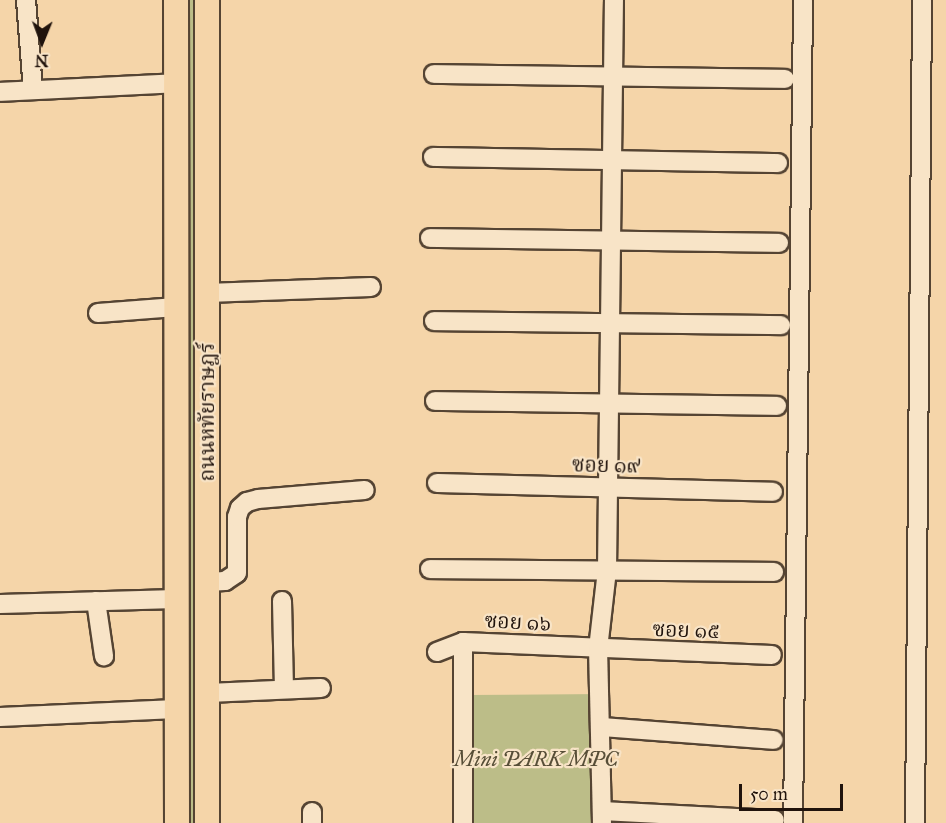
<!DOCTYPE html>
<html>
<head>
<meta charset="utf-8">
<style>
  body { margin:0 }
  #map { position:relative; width:946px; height:823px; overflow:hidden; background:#f5d5a9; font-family:"IM FELL Great Primer","Noto Serif Thai",serif }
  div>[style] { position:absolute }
  .green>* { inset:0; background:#bcbd88 }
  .roads { filter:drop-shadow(2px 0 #543) drop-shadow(-2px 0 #543) drop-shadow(0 2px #543) drop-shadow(0 -2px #543) }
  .minor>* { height:18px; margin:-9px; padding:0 9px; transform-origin:9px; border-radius:9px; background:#f8e4c7 }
  .major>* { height:24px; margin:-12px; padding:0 12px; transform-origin:12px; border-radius:12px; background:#f5d5a9 }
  span { translate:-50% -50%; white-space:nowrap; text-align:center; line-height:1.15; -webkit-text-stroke:4.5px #f8e4c7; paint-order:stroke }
  .street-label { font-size:21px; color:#20130c }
  .park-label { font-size:21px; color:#574e37; font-style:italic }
  .north { position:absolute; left:12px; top:12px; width:60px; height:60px; -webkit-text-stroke:4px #f8e4c7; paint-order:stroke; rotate:181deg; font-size:16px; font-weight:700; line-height:24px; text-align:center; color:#20130c }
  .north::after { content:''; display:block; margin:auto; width:21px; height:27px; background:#20130c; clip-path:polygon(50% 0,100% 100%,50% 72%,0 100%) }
  .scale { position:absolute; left:739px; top:784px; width:104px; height:27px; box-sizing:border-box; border:3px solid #20130c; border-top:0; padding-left:8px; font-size:18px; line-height:21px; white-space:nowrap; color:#20130c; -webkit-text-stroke:4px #f8e4c7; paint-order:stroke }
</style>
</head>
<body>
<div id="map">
  <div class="green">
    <i style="clip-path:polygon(183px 0,200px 0,201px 823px,184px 823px)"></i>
    <i style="clip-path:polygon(606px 694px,604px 823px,468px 823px,468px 695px)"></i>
  </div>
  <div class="roads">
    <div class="minor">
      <i style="left:26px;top:0;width:90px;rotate:85.6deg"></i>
      <i style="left:434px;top:74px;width:351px;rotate:0.8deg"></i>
      <i style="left:0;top:92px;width:176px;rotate:-2.9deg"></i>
      <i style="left:433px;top:157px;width:345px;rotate:1deg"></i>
      <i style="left:430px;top:238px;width:349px;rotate:0.8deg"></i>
      <i style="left:207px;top:293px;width:164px;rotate:-2.1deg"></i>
      <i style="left:98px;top:313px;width:78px;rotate:-4.4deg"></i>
      <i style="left:434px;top:321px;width:347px;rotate:0.7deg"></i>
      <i style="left:435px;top:401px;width:342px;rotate:0.8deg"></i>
      <i style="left:437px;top:483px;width:336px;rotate:1.5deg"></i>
      <i style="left:430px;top:569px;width:344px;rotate:0.5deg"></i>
      <i style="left:208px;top:582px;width:17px;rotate:-3deg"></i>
      <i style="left:225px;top:581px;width:14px;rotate:-34deg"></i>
      <i style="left:237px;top:573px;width:56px;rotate:-90deg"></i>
      <i style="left:237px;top:517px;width:9px;rotate:-72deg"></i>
      <i style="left:240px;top:508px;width:9px;rotate:-41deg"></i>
      <i style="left:247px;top:502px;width:11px;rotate:-15deg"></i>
      <i style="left:258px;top:499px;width:107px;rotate:-4.8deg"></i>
      <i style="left:96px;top:601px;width:56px;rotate:81.7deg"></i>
      <i style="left:282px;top:601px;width:88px;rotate:88.7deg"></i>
      <i style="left:0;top:604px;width:176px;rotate:-1.6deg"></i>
      <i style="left:437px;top:652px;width:28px;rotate:-21deg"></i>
      <i style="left:463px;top:642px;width:309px;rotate:2.4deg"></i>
      <i style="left:208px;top:693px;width:113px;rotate:-2.5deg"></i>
      <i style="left:0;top:717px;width:176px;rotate:-2.6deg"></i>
      <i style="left:601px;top:727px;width:173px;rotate:4.3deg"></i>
      <i style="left:602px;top:811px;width:173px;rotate:3deg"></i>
      <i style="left:312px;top:812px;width:11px;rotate:90deg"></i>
      <i style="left:463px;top:823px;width:181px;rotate:-90deg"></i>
      <i style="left:602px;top:823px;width:174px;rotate:-91.3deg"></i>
      <i style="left:598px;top:649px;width:80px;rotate:-83.5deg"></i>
      <i style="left:607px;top:570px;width:570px;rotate:-89.3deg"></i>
      <i style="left:793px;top:823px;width:823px;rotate:-89.3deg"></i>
      <i style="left:915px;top:823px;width:823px;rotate:-89.51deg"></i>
    </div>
    <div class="major">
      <i style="left:176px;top:0;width:823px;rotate:89.93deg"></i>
      <i style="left:207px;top:823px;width:823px;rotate:-90deg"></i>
    </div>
  </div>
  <div class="street-label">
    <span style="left:207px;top:412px;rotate:-90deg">ถนนหทัยราษฎร์</span>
    <span style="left:606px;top:465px;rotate:1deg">ซอย ๑๙</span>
    <span style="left:518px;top:622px;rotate:3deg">ซอย ๑๖</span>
    <span style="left:686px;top:630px;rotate:2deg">ซอย ๑๕</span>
  </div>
  <div class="park-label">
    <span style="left:536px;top:759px">Mini PARK MPC</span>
  </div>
  <div class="north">N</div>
  <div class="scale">50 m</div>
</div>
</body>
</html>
